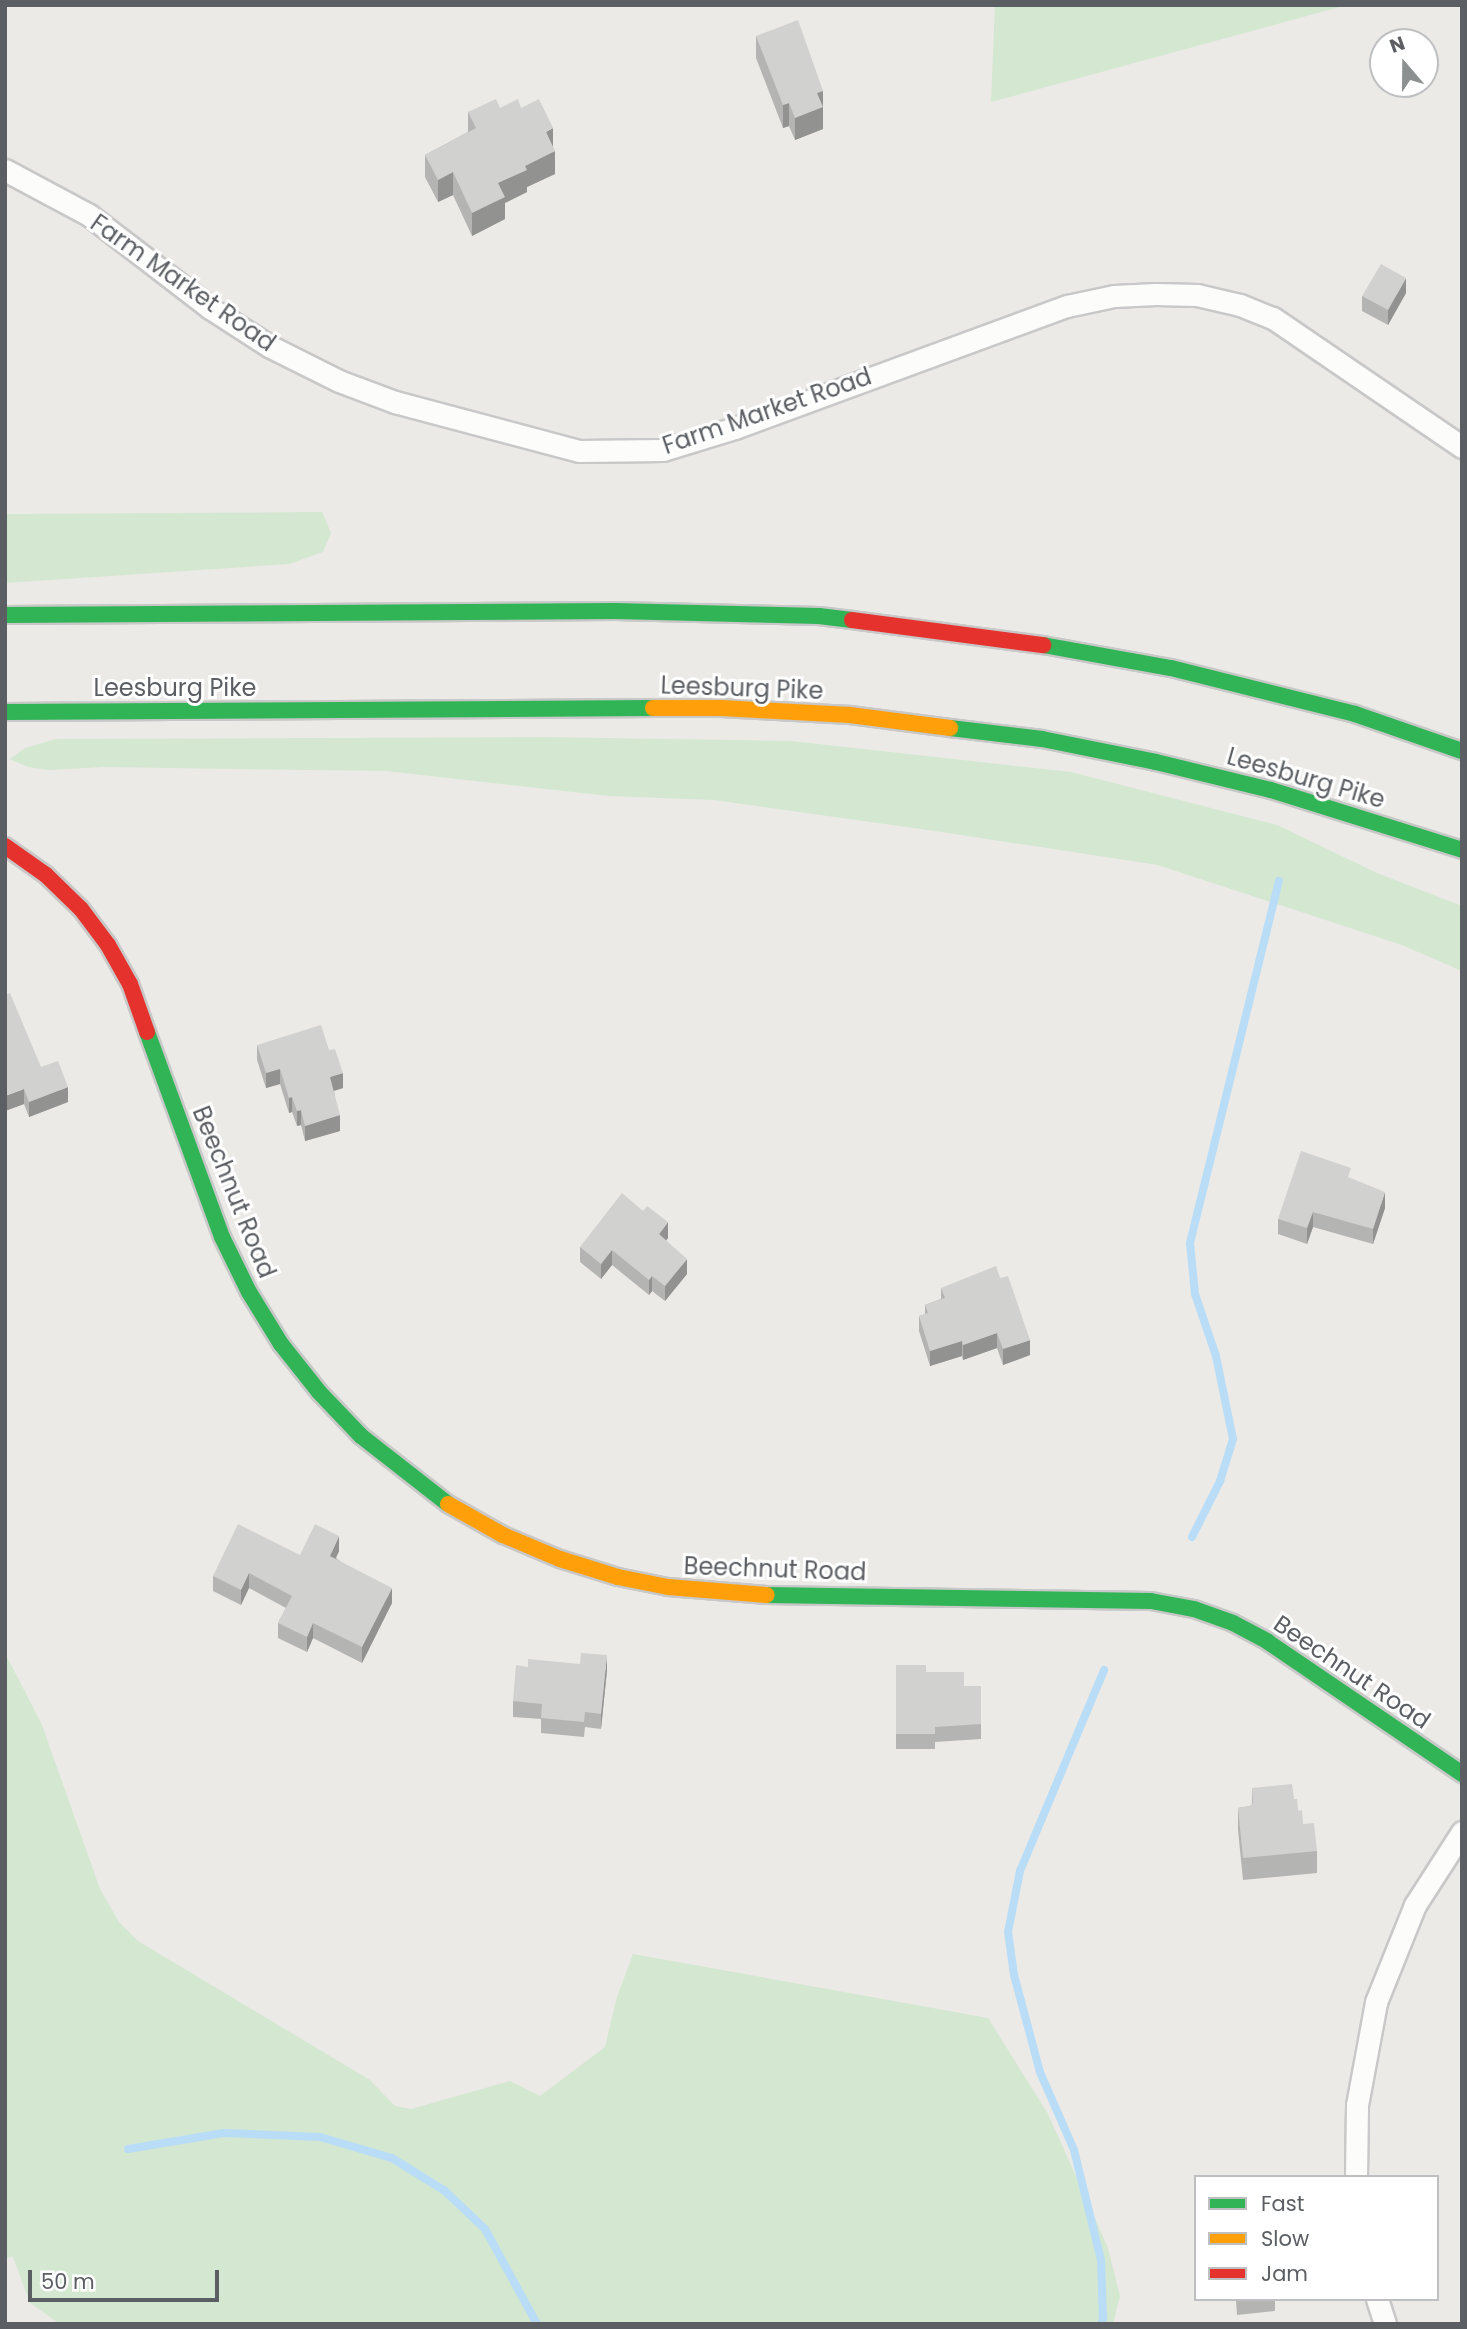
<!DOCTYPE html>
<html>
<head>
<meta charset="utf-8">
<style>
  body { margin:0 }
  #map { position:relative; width:1467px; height:2329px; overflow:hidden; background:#ebeae6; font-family:Poppins,sans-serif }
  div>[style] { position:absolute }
  .green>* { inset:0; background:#d3e7d1 }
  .stream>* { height:8px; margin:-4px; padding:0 4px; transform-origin:4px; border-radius:4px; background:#b9ddf6 }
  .roads { filter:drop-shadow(2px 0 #c8c8c8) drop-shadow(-2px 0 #c8c8c8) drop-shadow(0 2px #c8c8c8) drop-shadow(0 -2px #c8c8c8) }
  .street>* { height:21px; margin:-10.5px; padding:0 10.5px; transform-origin:10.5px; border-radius:10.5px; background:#fcfcfb }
  .fast>* { height:16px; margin:-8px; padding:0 8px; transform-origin:8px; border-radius:8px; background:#30b455 }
  .slow>* { height:16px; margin:-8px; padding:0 8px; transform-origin:8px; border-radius:8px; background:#ff9f0a }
  .jam>* { height:16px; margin:-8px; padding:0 8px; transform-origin:8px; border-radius:8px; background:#e5322d }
  .wall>* { inset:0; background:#b4b4b2 }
  .shaded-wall>* { inset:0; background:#929291 }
  .building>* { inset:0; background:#d1d1cf }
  span { translate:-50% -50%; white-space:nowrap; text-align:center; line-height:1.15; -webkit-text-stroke:6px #fff; paint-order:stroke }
  .street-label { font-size:24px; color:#5b5f63 }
  .frame { position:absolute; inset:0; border:7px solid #5b5f63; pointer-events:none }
  .legend { position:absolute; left:1194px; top:2175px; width:245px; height:126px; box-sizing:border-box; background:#fff; border:2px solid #bdbfc1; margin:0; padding:9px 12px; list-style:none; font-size:21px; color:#5b5f63 }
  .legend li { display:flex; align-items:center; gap:14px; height:35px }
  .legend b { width:35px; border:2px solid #bdbfc1 }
  .north { position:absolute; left:1369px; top:28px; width:70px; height:70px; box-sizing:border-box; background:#fff; border:2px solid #bdbfc1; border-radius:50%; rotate:340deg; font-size:19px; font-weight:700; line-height:28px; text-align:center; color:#5b5f63 }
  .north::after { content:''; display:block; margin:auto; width:24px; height:32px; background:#8d9091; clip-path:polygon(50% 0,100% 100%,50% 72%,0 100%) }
  .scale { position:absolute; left:28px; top:2270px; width:191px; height:32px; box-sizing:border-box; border:4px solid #5b5f63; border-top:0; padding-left:9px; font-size:21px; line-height:24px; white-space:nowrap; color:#5b5f63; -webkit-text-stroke:5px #fff; paint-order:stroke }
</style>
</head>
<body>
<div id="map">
  <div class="green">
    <i style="clip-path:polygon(995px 5px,1347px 5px,991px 102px)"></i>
    <i style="clip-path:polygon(322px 512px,331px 533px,323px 552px,289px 564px,5px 583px,5px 514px)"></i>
    <i style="clip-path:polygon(541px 737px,791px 741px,1071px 772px,1277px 825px,1377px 873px,1462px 906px,1462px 971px,1402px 945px,1158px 865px,935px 831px,714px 800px,609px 796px,386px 771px,103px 767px,49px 770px,28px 767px,10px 759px,25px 748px,56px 739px)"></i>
    <i style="clip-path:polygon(5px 1653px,42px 1725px,100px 1889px,119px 1922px,138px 1941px,370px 2080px,395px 2106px,411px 2109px,510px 2081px,540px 2096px,605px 2047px,617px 1997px,633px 1954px,988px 2018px,1048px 2114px,1108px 2248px,1120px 2296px,1113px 2324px,60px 2324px,30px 2303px,13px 2257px,5px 2258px)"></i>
  </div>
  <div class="stream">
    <i style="left:1192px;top:1537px;width:63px;rotate:-63.4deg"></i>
    <i style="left:1220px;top:1481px;width:44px;rotate:-72.8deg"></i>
    <i style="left:1233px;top:1439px;width:85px;rotate:-101.6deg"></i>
    <i style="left:1216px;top:1356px;width:65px;rotate:-108.7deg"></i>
    <i style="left:1195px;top:1294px;width:51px;rotate:-95.6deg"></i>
    <i style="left:1190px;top:1243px;width:373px;rotate:-76.2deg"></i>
    <i style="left:128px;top:2149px;width:97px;rotate:-9.5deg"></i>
    <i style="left:224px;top:2133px;width:96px;rotate:2.4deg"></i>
    <i style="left:320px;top:2137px;width:75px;rotate:16.3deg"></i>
    <i style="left:392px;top:2158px;width:62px;rotate:31.9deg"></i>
    <i style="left:445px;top:2191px;width:55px;rotate:43.5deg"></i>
    <i style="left:485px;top:2229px;width:108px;rotate:61.3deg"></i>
    <i style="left:1101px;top:2324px;width:5px;rotate:-68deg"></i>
    <i style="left:1103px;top:2319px;width:59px;rotate:-91.9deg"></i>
    <i style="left:1101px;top:2260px;width:113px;rotate:-103.8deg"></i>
    <i style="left:1074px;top:2150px;width:85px;rotate:-113.6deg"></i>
    <i style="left:1040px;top:2072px;width:100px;rotate:-105deg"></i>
    <i style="left:1014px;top:1975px;width:43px;rotate:-97.9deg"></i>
    <i style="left:1008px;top:1932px;width:62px;rotate:-78.9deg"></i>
    <i style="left:1020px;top:1871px;width:218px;rotate:-67.3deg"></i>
  </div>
  <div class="roads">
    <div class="street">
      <i style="left:5px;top:170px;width:95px;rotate:28.2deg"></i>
      <i style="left:89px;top:215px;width:153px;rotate:37.5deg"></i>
      <i style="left:210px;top:308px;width:70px;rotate:32.8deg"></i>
      <i style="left:269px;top:346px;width:78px;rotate:26.6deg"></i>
      <i style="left:339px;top:381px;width:60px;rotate:20.6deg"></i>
      <i style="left:395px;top:402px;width:190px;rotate:14.9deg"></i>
      <i style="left:579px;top:451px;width:84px;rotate:-0.7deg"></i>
      <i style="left:663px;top:450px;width:75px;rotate:-17deg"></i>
      <i style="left:735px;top:428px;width:354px;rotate:-20.2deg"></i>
      <i style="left:1067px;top:306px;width:48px;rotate:-12deg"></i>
      <i style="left:1114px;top:296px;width:42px;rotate:-2.7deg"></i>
      <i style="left:1156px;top:294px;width:41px;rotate:1.4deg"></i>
      <i style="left:1197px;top:295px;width:44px;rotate:13.1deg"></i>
      <i style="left:1240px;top:305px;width:35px;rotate:22deg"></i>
      <i style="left:1273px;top:318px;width:229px;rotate:34.3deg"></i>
      <i style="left:1356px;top:2177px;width:72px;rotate:-89.2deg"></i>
      <i style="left:1357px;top:2105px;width:105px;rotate:-79.5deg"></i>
      <i style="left:1376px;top:2002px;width:105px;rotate:-68.1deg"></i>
      <i style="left:1415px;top:1905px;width:87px;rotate:-57.2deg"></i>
      <i style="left:1377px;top:2299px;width:26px;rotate:72deg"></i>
    </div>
    <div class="fast">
      <i style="left:5px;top:615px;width:610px;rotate:-0.38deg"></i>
      <i style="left:615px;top:611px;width:204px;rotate:1.4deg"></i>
      <i style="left:819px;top:616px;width:33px;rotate:7deg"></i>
      <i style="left:1043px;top:645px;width:130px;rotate:10.2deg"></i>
      <i style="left:1171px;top:668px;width:190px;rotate:14deg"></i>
      <i style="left:1355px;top:714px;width:113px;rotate:19.1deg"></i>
      <i style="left:5px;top:712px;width:648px;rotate:-0.35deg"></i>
      <i style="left:950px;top:728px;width:93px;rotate:6.8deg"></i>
      <i style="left:1042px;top:739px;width:116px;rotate:11.4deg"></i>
      <i style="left:1156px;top:762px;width:118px;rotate:13.7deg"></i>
      <i style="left:1271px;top:790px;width:200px;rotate:17.4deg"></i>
      <i style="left:147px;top:1032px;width:218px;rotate:69.9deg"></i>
      <i style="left:222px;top:1237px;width:61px;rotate:63.9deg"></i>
      <i style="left:249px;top:1292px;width:61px;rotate:58.4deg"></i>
      <i style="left:281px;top:1344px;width:61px;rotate:51.6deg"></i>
      <i style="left:319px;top:1392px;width:61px;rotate:46.3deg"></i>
      <i style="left:361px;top:1436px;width:110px;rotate:38deg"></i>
      <i style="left:767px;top:1595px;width:384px;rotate:0.9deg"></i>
      <i style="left:1151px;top:1601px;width:44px;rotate:10.5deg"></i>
      <i style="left:1194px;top:1609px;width:41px;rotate:19.7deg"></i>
      <i style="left:1233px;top:1623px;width:40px;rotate:28deg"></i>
      <i style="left:1268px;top:1642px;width:235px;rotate:34.2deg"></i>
    </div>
    <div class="slow">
      <i style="left:653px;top:708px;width:68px"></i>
      <i style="left:721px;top:708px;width:129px;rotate:3.1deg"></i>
      <i style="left:850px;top:715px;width:101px;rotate:7.4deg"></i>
      <i style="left:448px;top:1504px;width:63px;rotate:29.4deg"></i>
      <i style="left:503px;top:1535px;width:62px;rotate:22.8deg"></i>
      <i style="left:560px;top:1559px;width:61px;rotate:17.2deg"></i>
      <i style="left:618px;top:1577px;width:51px;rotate:11.3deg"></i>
      <i style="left:668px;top:1587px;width:99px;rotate:4.6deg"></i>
    </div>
    <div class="jam">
      <i style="left:852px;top:620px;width:193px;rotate:7.5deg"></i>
      <i style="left:5px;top:846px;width:50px;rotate:35.3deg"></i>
      <i style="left:46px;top:875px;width:49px;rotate:44.2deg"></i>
      <i style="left:81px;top:909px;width:45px;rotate:53.1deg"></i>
      <i style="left:108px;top:945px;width:45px;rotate:60.6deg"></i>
      <i style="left:130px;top:984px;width:51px;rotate:70.5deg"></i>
    </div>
  </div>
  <div class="wall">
    <i style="clip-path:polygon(756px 36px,823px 91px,823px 129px,795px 140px,789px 126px,783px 128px,756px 58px)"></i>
    <i style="clip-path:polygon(500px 108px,521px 108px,553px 147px,555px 174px,527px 187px,527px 192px,505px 203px,505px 219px,472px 236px,453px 195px,438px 202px,425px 177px,425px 155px,468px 132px,468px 112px)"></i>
    <i style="clip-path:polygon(1406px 293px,1388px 325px,1362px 311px,1362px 296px)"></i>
    <i style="clip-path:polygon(257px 1045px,329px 1050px,343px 1088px,334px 1091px,340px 1131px,305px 1141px,301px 1125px,297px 1126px,292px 1112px,289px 1113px,280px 1084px,266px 1088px,257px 1060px)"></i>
    <i style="clip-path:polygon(41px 1067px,68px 1102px,29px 1117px,24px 1104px,5px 1111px)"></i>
    <i style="clip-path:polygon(1351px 1179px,1385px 1208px,1373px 1244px,1313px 1227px,1307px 1244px,1278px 1234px,1278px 1219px)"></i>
    <i style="clip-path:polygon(668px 1238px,666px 1240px,687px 1274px,665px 1301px,652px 1291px,649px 1295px,612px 1265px,601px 1279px,580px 1262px,580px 1247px)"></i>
    <i style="clip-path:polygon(941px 1288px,1030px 1355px,1003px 1365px,997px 1348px,963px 1360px,962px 1356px,930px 1366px,919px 1331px,919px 1316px,925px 1314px,925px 1305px,941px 1299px)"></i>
    <i style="clip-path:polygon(339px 1551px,336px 1558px,392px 1603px,362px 1663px,313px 1638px,307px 1652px,278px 1638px,278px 1623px,286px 1608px,249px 1588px,241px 1605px,213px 1591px,213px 1576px,300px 1555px)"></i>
    <i style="clip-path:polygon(896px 1665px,926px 1672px,964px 1686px,981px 1686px,981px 1739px,935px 1742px,935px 1749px,896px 1749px)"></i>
    <i style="clip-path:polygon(607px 1670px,601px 1729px,585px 1727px,584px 1737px,541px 1733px,541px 1719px,513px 1717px,513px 1701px)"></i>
    <i style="clip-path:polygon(1252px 1788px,1294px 1799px,1303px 1824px,1317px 1851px,1317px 1873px,1243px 1880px,1238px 1830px,1238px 1808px,1250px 1806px,1252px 1804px)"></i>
    <i style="clip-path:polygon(1232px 2299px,1275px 2299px,1275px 2311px,1237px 2315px,1236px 2300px,1232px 2300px)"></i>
  </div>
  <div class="shaded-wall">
    <i style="clip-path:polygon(823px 91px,823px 129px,795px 140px,795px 118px,817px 93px)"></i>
    <i style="clip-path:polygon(789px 103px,789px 126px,783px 128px,783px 105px)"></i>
    <i style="clip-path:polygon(553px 128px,553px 151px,546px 132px)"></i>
    <i style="clip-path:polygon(555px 151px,555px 174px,527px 187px,527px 192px,505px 203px,505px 219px,472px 236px,472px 213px,498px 183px,525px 166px)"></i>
    <i style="clip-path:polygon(453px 172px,453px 195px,438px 202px,438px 180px)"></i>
    <i style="clip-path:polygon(1406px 278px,1406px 293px,1388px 325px,1388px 310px)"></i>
    <i style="clip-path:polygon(280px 1069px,280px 1084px,266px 1088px,266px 1073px)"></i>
    <i style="clip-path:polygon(343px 1073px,343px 1088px,330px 1092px,330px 1077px)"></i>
    <i style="clip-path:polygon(68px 1087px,68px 1102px,29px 1117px,29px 1102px)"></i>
    <i style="clip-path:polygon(24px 1089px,24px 1104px,5px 1111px,5px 1096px)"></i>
    <i style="clip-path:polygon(292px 1097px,292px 1112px,289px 1113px,289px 1098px)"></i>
    <i style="clip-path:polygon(301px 1110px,301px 1125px,297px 1126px,297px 1111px)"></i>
    <i style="clip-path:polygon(340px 1115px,340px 1131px,305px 1141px,305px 1126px)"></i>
    <i style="clip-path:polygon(1385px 1192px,1385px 1208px,1373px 1244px,1373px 1229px)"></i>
    <i style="clip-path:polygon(1313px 1212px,1313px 1227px,1307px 1244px,1307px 1228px)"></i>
    <i style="clip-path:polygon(668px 1222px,668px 1238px,659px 1249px,659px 1234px)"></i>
    <i style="clip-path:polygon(612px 1250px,612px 1265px,601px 1279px,601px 1264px)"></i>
    <i style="clip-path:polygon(687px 1259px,687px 1274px,665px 1301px,665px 1286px)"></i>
    <i style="clip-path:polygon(652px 1276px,652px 1291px,649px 1295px,649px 1280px)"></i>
    <i style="clip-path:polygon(997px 1333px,997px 1348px,963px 1360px,963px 1345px)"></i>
    <i style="clip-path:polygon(1030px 1340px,1030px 1355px,1003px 1365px,1003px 1349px)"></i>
    <i style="clip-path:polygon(962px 1341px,962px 1356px,930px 1366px,930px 1351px)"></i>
    <i style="clip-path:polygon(339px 1536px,339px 1551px,330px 1571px,330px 1556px)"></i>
    <i style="clip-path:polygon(249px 1573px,249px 1588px,241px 1605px,241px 1590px)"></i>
    <i style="clip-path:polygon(392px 1588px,392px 1603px,362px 1663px,362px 1647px)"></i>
    <i style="clip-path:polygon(313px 1623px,313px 1638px,307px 1652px,307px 1637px)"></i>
    <i style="clip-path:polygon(607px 1655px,607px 1670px,601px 1729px,601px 1714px)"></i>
  </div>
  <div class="building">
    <i style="clip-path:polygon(798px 20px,823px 91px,817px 93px,823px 107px,795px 118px,789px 103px,783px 105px,756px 36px)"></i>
    <i style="clip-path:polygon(496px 99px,500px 108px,518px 99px,521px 108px,539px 99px,553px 128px,546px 132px,555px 151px,525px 166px,527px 170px,498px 183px,505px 197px,472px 213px,453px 172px,438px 180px,425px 155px,476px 128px,468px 112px)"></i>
    <i style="clip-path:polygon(1381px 264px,1406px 278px,1388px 310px,1362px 296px)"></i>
    <i style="clip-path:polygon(10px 993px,41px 1067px,58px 1061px,68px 1087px,29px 1102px,24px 1089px,5px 1096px,5px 995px)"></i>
    <i style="clip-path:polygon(321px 1025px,329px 1050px,335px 1049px,343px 1073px,330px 1077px,340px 1115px,305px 1126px,301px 1110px,297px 1111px,292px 1097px,289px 1098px,280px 1069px,266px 1073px,257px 1045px)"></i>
    <i style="clip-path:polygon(1301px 1151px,1351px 1168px,1348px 1177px,1385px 1192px,1373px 1229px,1313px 1212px,1307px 1228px,1278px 1219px)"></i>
    <i style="clip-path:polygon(622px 1193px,643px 1211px,647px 1206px,668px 1222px,659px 1234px,687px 1259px,665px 1286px,652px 1276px,649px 1280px,612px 1250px,601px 1264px,580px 1247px)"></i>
    <i style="clip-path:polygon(996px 1266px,1000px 1278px,1008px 1276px,1030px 1340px,1003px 1349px,997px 1333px,963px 1345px,962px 1341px,930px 1351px,919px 1316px,928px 1313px,925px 1305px,945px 1298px,941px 1288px)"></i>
    <i style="clip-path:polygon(238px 1524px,300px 1555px,315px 1524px,339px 1536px,330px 1556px,392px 1588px,362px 1647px,313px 1623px,307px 1637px,278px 1623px,292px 1596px,249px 1573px,241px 1590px,213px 1576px)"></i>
    <i style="clip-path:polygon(581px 1653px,607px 1655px,601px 1714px,585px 1712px,584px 1722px,541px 1718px,542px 1704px,513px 1701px,516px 1665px,528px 1667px,528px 1659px,580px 1664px)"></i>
    <i style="clip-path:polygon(896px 1665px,926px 1665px,926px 1672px,964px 1672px,964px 1686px,981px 1686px,981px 1724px,935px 1727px,935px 1734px,896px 1734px)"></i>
    <i style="clip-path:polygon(1292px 1784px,1294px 1799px,1297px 1799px,1298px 1811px,1302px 1810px,1303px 1824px,1314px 1823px,1317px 1851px,1243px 1858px,1238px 1808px,1250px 1806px,1253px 1803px,1252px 1788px)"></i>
  </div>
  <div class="street-label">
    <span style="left:183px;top:283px;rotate:35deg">Farm Market Road</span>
    <span style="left:767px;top:411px;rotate:-19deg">Farm Market Road</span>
    <span style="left:175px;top:688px">Leesburg Pike</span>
    <span style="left:742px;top:688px;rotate:2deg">Leesburg Pike</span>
    <span style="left:1306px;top:778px;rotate:16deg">Leesburg Pike</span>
    <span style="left:234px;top:1192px;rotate:68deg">Beechnut Road</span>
    <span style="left:775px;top:1569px;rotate:2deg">Beechnut Road</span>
    <span style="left:1352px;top:1672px;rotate:34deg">Beechnut Road</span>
  </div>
  <div class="frame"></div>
  <ul class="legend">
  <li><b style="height:9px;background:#30b455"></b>Fast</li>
  <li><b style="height:9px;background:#ff9f0a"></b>Slow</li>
  <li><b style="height:9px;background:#e5322d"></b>Jam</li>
  </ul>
  <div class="north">N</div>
  <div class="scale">50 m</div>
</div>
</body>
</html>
